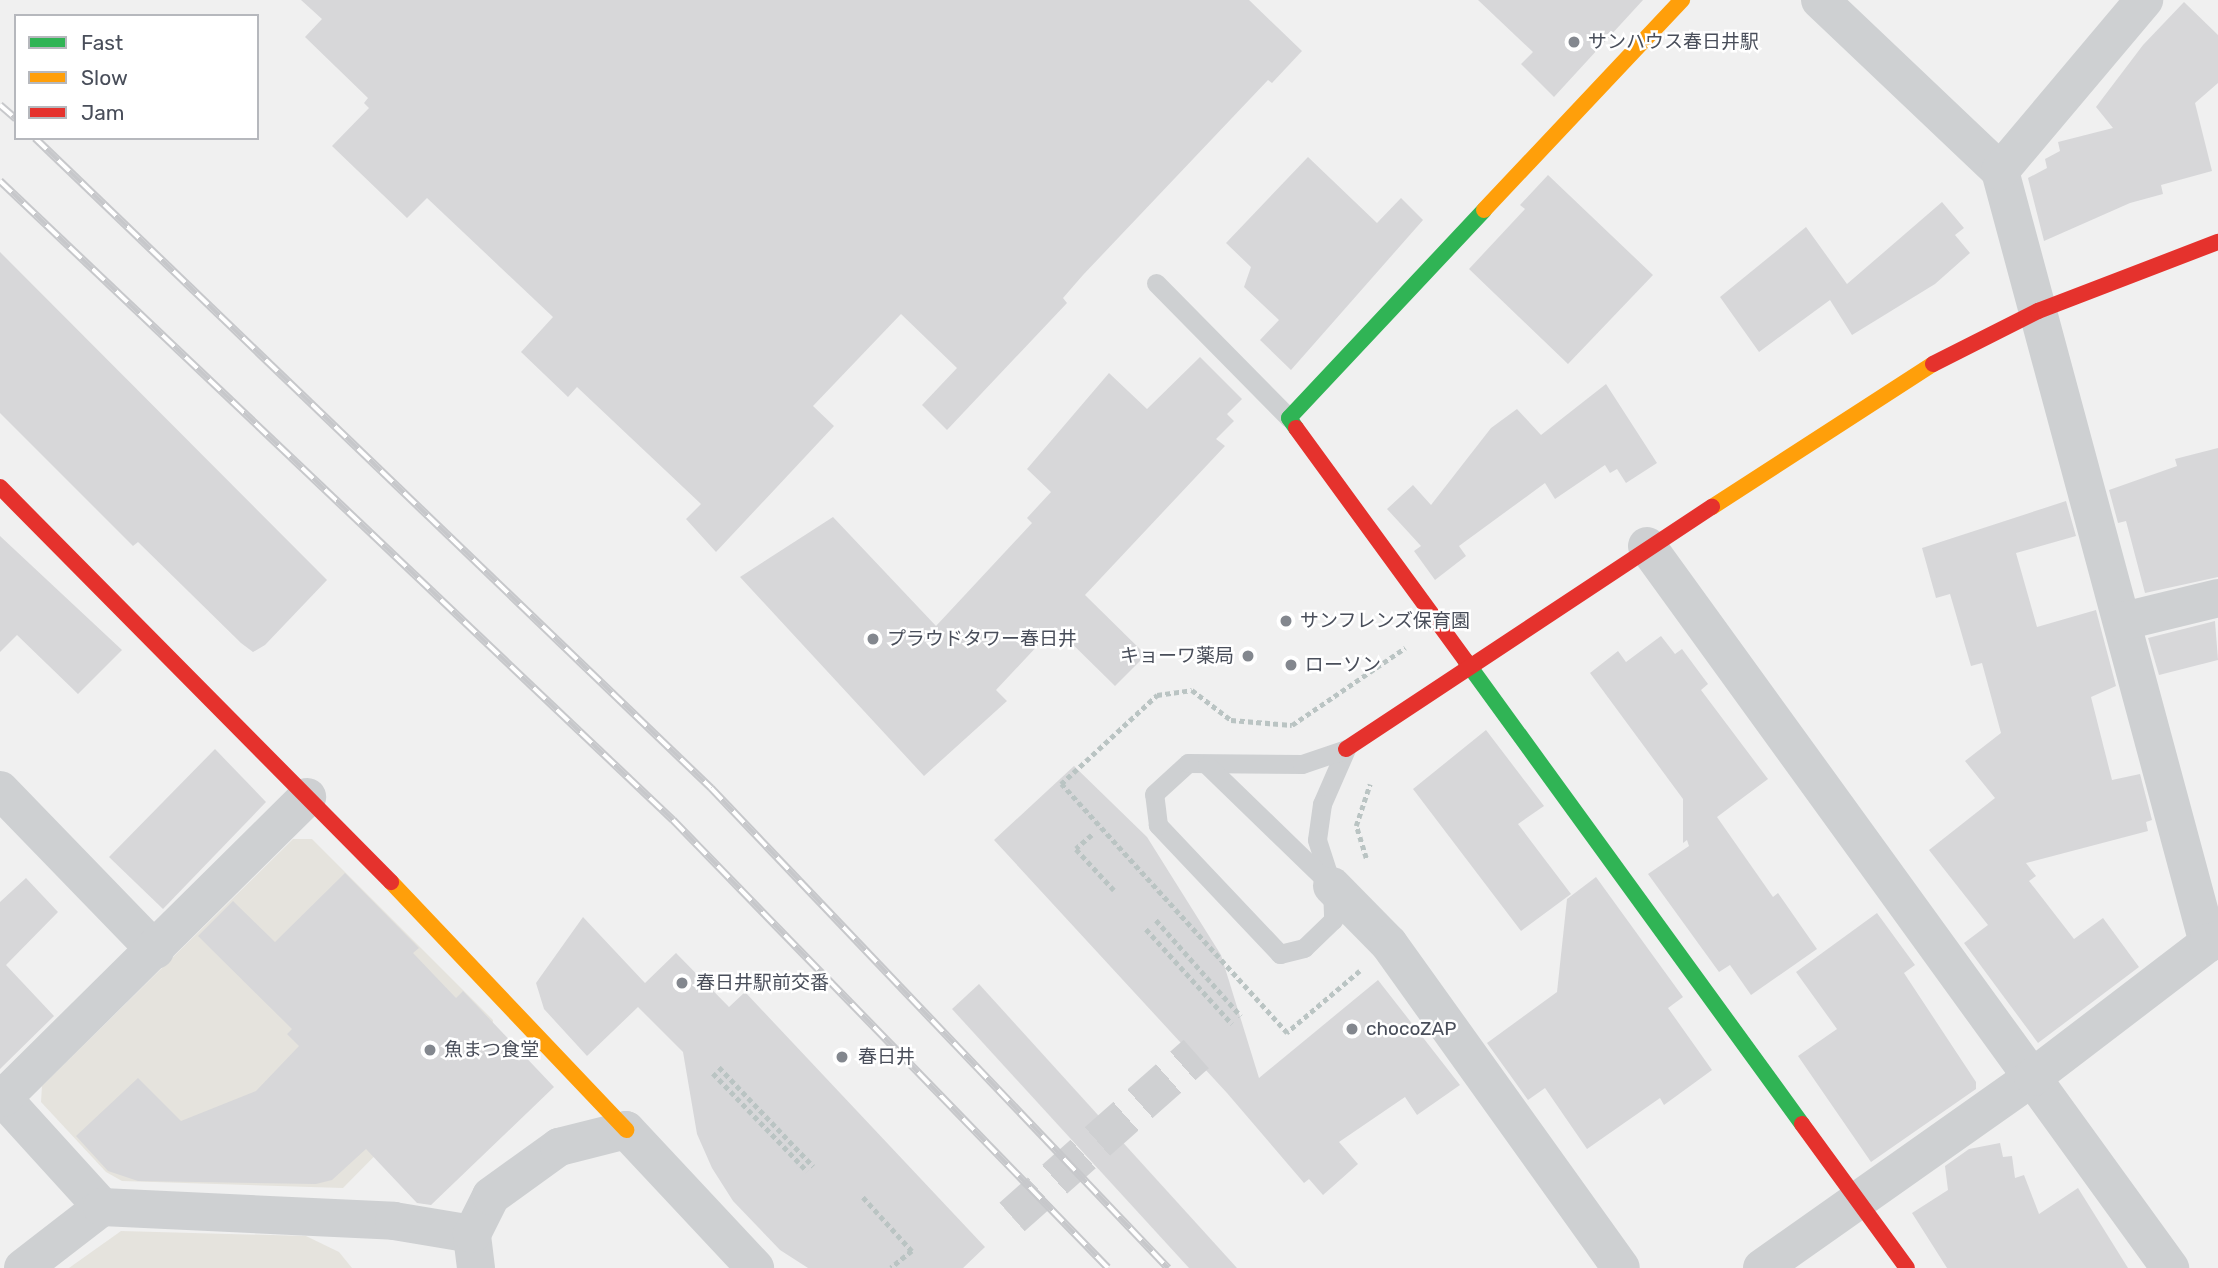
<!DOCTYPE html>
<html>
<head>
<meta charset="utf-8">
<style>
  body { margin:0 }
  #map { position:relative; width:2218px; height:1268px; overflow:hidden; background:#f0f0f0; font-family:Rubik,"Noto Sans JP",sans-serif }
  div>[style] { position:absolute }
  .commercial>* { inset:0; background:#e5e3dd }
  .building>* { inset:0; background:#d7d7d9 }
  .street-tunnel>* { height:38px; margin-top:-19px; transform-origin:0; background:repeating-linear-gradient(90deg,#cfd0d2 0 38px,transparent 0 57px) }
  .path>* { height:4.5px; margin-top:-2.25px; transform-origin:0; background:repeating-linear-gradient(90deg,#bac4c3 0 5px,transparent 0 8.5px) }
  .lane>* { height:19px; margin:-9.5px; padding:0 9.5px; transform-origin:9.5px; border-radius:9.5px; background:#ced0d2 }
  .street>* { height:38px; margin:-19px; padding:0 19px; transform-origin:19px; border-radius:19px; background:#ced0d2 }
  .fast>* { height:16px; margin:-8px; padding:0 8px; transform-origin:8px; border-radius:8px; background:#30b455 }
  .slow>* { height:16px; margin:-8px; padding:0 8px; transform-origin:8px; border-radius:8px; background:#ff9f0a }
  .jam>* { height:16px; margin:-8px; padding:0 8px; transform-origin:8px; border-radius:8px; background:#e5322d }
  .rail>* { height:8px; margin-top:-4px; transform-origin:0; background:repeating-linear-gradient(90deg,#fff 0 16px,#c7c8cb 0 32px); box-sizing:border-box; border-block:2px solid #c7c8cb }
  .dots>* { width:19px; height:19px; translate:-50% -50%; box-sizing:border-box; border:4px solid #fff; border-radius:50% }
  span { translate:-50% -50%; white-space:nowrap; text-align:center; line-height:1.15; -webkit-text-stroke:5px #fff; paint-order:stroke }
  .poi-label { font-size:19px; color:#494e5a }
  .left { translate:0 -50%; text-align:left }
  .right { translate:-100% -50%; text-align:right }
  .legend { position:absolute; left:14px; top:14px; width:245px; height:126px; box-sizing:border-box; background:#fff; border:2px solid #b6b8bd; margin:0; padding:9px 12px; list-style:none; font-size:21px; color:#494e5a }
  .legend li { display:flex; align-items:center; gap:14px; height:35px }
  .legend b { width:35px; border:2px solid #b6b8bd }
</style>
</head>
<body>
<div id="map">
  <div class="commercial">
    <i style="clip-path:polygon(293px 839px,312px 839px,493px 1020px,492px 1037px,343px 1188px,122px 1181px,106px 1172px,41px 1102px,42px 1086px)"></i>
    <i style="clip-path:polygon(121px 1231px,306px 1236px,339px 1252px,352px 1268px,69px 1268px)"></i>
  </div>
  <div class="building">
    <i style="clip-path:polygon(301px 0,1249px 0,1302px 51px,1272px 83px,1268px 80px,1083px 275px,1063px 298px,1067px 303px,947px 430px,922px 405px,957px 368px,901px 314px,813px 406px,834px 426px,716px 552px,686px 519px,701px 504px,577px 387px,568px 397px,521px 352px,553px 317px,427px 198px,407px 218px,332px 146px,369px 108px,364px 103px,368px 98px,305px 37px,322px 19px)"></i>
    <i style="clip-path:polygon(1478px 0,1643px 0,1554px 97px,1521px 64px,1533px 52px)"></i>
    <i style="clip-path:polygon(2184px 2px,2218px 35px,2218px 83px,2195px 103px,2212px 171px,2161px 185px,2163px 194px,2130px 203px,2044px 241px,2028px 178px,2047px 168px,2045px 159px,2060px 151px,2058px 142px,2113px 128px,2096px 107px,2143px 45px)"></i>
    <i style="clip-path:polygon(1308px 157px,1377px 223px,1401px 198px,1423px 220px,1291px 370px,1260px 340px,1279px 320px,1244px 287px,1251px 267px,1226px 243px)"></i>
    <i style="clip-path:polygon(1548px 175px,1653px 275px,1568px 364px,1469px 269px,1525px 209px,1520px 205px)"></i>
    <i style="clip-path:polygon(1942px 202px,1964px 228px,1955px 235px,1970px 253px,1935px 284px,1852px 335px,1830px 300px,1759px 352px,1720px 297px,1806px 227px,1847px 284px)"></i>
    <i style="clip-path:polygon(0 252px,327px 580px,265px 645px,253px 652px,241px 643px,138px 542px,133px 546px,0 413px)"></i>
    <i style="clip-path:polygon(1200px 357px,1242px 399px,1227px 414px,1234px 421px,1216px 439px,1225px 446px,1085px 595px,1146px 655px,1115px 686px,1055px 627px,996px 690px,1007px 701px,924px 776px,740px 577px,833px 517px,936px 626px,1032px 523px,1027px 518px,1051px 492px,1027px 469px,1109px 373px,1147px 409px)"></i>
    <i style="clip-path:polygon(1606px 384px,1657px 463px,1626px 483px,1617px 469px,1610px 473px,1605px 465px,1555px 499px,1545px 483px,1459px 546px,1466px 556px,1435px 580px,1414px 551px,1421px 546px,1387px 509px,1413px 485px,1431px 505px,1491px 428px,1517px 409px,1541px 435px)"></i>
    <i style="clip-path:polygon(2218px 448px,2218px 577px,2145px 593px,2126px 521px,2118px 523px,2109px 490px,2177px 466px,2175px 459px)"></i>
    <i style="clip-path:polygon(2066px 501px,2076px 536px,2016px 553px,2037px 627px,2096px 610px,2116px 686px,2091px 697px,2112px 780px,2140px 774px,2152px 820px,2146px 822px,2148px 831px,2026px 863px,2036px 876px,2029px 881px,2074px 939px,2103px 918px,2139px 967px,2038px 1043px,1964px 943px,1988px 925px,1929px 850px,1995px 798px,1965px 761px,2001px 733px,1982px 663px,1971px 666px,1950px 594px,1936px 598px,1922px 548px)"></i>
    <i style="clip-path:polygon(0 536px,122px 650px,78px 694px,17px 635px,0 652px)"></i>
    <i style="clip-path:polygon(2215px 621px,2218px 660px,2159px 675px,2148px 638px)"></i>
    <i style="clip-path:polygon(1661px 636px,1675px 654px,1682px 649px,1708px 684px,1701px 690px,1768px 779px,1717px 817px,1773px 897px,1778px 893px,1817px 949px,1751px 995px,1730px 965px,1719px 972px,1648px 874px,1689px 846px,1687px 840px,1683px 843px,1683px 799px,1590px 673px,1618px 651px,1626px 662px)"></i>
    <i style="clip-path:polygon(1486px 730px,1544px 806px,1518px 824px,1571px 894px,1521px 931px,1413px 789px)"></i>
    <i style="clip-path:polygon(215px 749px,266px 802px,163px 909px,109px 857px)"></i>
    <i style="clip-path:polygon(1074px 766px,1147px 837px,1221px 955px,1259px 1078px,1378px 980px,1460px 1085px,1417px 1115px,1405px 1097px,1339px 1142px,1358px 1164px,1323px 1195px,1309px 1179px,1304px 1183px,1227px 1093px,994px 840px)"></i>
    <i style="clip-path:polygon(345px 873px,419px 948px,413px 953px,456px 998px,463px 991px,554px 1087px,431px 1205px,417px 1203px,366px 1149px,332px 1180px,316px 1184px,138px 1181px,108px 1171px,76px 1136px,138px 1078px,181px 1121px,256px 1091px,299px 1046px,287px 1034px,292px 1029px,198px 936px,233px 901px,275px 942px)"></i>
    <i style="clip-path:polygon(1596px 877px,1683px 997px,1668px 1008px,1712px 1070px,1664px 1105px,1660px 1098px,1587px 1149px,1545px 1088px,1528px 1100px,1487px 1043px,1557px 992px,1567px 899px)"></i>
    <i style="clip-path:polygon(26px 878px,58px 912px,6px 965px,54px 1016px,0 1069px,0 902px)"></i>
    <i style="clip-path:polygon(1877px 913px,1915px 965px,1904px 973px,1976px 1082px,1976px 1089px,1871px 1162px,1798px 1056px,1837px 1029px,1796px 972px)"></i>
    <i style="clip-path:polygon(583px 917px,645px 983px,676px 953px,729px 1007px,745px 992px,985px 1247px,963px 1268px,808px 1268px,780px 1250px,733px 1201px,712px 1168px,697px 1134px,683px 1052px,638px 1007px,587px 1056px,544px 1009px,536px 983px)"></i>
    <i style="clip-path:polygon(979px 984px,1237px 1268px,1189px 1268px,952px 1009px)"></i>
    <i style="clip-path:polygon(2000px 1143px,2003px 1157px,2012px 1156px,2015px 1178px,2024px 1175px,2039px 1214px,2078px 1188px,2128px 1268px,1947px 1268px,1912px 1213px,1948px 1190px,1945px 1166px,1969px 1149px)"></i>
  </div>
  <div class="street-tunnel">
    <i style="left:1012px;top:1217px;width:246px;rotate:-41.5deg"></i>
  </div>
  <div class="path">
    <i style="left:1092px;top:835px;width:21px;rotate:139deg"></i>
    <i style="left:1076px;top:849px;width:56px;rotate:47.2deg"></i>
    <i style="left:1366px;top:858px;width:34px;rotate:-107deg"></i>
    <i style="left:1356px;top:826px;width:44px;rotate:-71.6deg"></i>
    <i style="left:1156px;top:920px;width:128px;rotate:48.5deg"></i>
    <i style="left:1146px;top:929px;width:128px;rotate:47.8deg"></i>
    <i style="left:1360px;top:971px;width:96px;rotate:139.7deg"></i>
    <i style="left:1287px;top:1033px;width:336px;rotate:-132.2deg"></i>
    <i style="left:1061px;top:784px;width:131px;rotate:-42.8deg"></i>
    <i style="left:1157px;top:695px;width:35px;rotate:-8deg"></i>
    <i style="left:1192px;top:690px;width:49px;rotate:37.6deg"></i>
    <i style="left:1231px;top:720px;width:61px;rotate:4.7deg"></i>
    <i style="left:1292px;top:725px;width:137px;rotate:-34.3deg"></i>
    <i style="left:719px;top:1067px;width:137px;rotate:46.5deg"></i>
    <i style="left:713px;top:1073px;width:136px;rotate:46.2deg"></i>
    <i style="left:863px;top:1197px;width:73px;rotate:47.8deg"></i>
    <i style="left:912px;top:1251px;width:27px;rotate:141deg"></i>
  </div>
  <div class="lane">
    <i style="left:1156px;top:283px;width:190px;rotate:45.4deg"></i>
    <i style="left:1346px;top:749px;width:60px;rotate:113.6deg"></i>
    <i style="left:1322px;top:804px;width:36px;rotate:98deg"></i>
    <i style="left:1317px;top:840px;width:48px;rotate:71.9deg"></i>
    <i style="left:1332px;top:886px;width:34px;rotate:88deg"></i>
    <i style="left:1333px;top:920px;width:40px;rotate:136deg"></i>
    <i style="left:1304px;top:948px;width:25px;rotate:166deg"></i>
    <i style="left:1280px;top:954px;width:178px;rotate:-133.4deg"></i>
    <i style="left:1158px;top:825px;width:31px;rotate:-97deg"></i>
    <i style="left:1154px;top:794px;width:46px;rotate:-42.4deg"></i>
    <i style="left:1188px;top:763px;width:114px;rotate:0.5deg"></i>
    <i style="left:1302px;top:764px;width:46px;rotate:-18.8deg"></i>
    <i style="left:1207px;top:765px;width:171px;rotate:44.1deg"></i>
  </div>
  <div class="street">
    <i style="left:1820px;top:0;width:248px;rotate:43.5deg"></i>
    <i style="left:2000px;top:171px;width:800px;rotate:74.92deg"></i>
    <i style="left:2000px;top:171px;width:224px;rotate:-49.9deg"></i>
    <i style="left:1647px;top:546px;width:892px;rotate:54.08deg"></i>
    <i style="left:2124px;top:621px;width:97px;rotate:-13.7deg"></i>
    <i style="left:0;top:790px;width:223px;rotate:45.9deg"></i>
    <i style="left:1332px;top:886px;width:81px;rotate:45.5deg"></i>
    <i style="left:1389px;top:944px;width:398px;rotate:54.4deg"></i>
    <i style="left:0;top:1095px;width:151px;rotate:47.7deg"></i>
    <i style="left:3px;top:1098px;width:428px;rotate:-44.7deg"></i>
    <i style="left:23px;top:1268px;width:100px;rotate:-37.7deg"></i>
    <i style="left:102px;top:1207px;width:292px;rotate:2.7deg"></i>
    <i style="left:394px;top:1221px;width:79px;rotate:9.5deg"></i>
    <i style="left:476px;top:1268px;width:34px;rotate:-97deg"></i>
    <i style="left:472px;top:1234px;width:42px;rotate:-63.4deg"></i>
    <i style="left:491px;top:1196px;width:84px;rotate:-35.8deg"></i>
    <i style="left:559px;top:1147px;width:69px;rotate:-14.2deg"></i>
    <i style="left:626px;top:1130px;width:189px;rotate:46.9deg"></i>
    <i style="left:1762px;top:1268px;width:332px;rotate:-35.2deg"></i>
    <i style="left:2033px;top:1077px;width:220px;rotate:-37.4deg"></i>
    <i style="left:2208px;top:943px;width:10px;rotate:-17deg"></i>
  </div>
  <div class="fast">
    <i style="left:1296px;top:428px;width:12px;rotate:-125deg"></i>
    <i style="left:1289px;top:418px;width:285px;rotate:-46.8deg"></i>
    <i style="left:1465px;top:660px;width:573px;rotate:54.01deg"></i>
  </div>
  <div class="slow">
    <i style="left:1484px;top:210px;width:289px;rotate:-46.7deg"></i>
    <i style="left:1712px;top:507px;width:263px;rotate:-32.9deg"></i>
    <i style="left:391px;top:882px;width:342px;rotate:46.5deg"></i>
  </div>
  <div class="jam">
    <i style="left:1933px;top:364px;width:118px;rotate:-26.8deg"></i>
    <i style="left:2038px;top:311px;width:193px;rotate:-21deg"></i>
    <i style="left:1296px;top:428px;width:287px;rotate:53.9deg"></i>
    <i style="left:0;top:487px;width:556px;rotate:45.29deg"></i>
    <i style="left:1346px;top:749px;width:439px;rotate:-33.5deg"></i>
    <i style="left:1802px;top:1124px;width:178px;rotate:53.9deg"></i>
  </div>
  <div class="rail">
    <i style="left:0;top:105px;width:21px;rotate:41deg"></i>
    <i style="left:35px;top:138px;width:938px;rotate:43.88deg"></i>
    <i style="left:711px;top:788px;width:663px;rotate:46.41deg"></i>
    <i style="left:0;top:181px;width:928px;rotate:43.52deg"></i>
    <i style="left:673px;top:820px;width:624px;rotate:45.84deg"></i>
  </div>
  <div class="dots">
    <i style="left:1574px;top:42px;background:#83878e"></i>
    <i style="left:1286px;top:621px;background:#83878e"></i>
    <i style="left:873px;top:639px;background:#83878e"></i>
    <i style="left:1248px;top:656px;background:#83878e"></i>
    <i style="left:1291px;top:665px;background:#83878e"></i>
    <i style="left:682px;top:983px;background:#83878e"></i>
    <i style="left:1352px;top:1029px;background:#83878e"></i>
    <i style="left:430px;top:1050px;background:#83878e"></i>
    <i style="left:842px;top:1057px;background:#83878e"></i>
  </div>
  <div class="poi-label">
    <span class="left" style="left:1588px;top:42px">サンハウス春日井駅</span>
    <span class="left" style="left:1300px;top:621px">サンフレンズ保育園</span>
    <span class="left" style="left:887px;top:639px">プラウドタワー春日井</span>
    <span class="right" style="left:1234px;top:656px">キョーワ薬局</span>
    <span class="left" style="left:1305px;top:665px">ローソン</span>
    <span class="left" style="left:696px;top:983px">春日井駅前交番</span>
    <span class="left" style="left:1366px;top:1029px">chocoZAP</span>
    <span class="left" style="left:444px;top:1050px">魚まつ食堂</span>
    <span class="left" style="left:858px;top:1057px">春日井</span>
  </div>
  <ul class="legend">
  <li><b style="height:9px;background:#30b455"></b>Fast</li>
  <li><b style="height:9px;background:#ff9f0a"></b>Slow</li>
  <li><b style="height:9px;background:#e5322d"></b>Jam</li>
  </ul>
</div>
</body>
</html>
